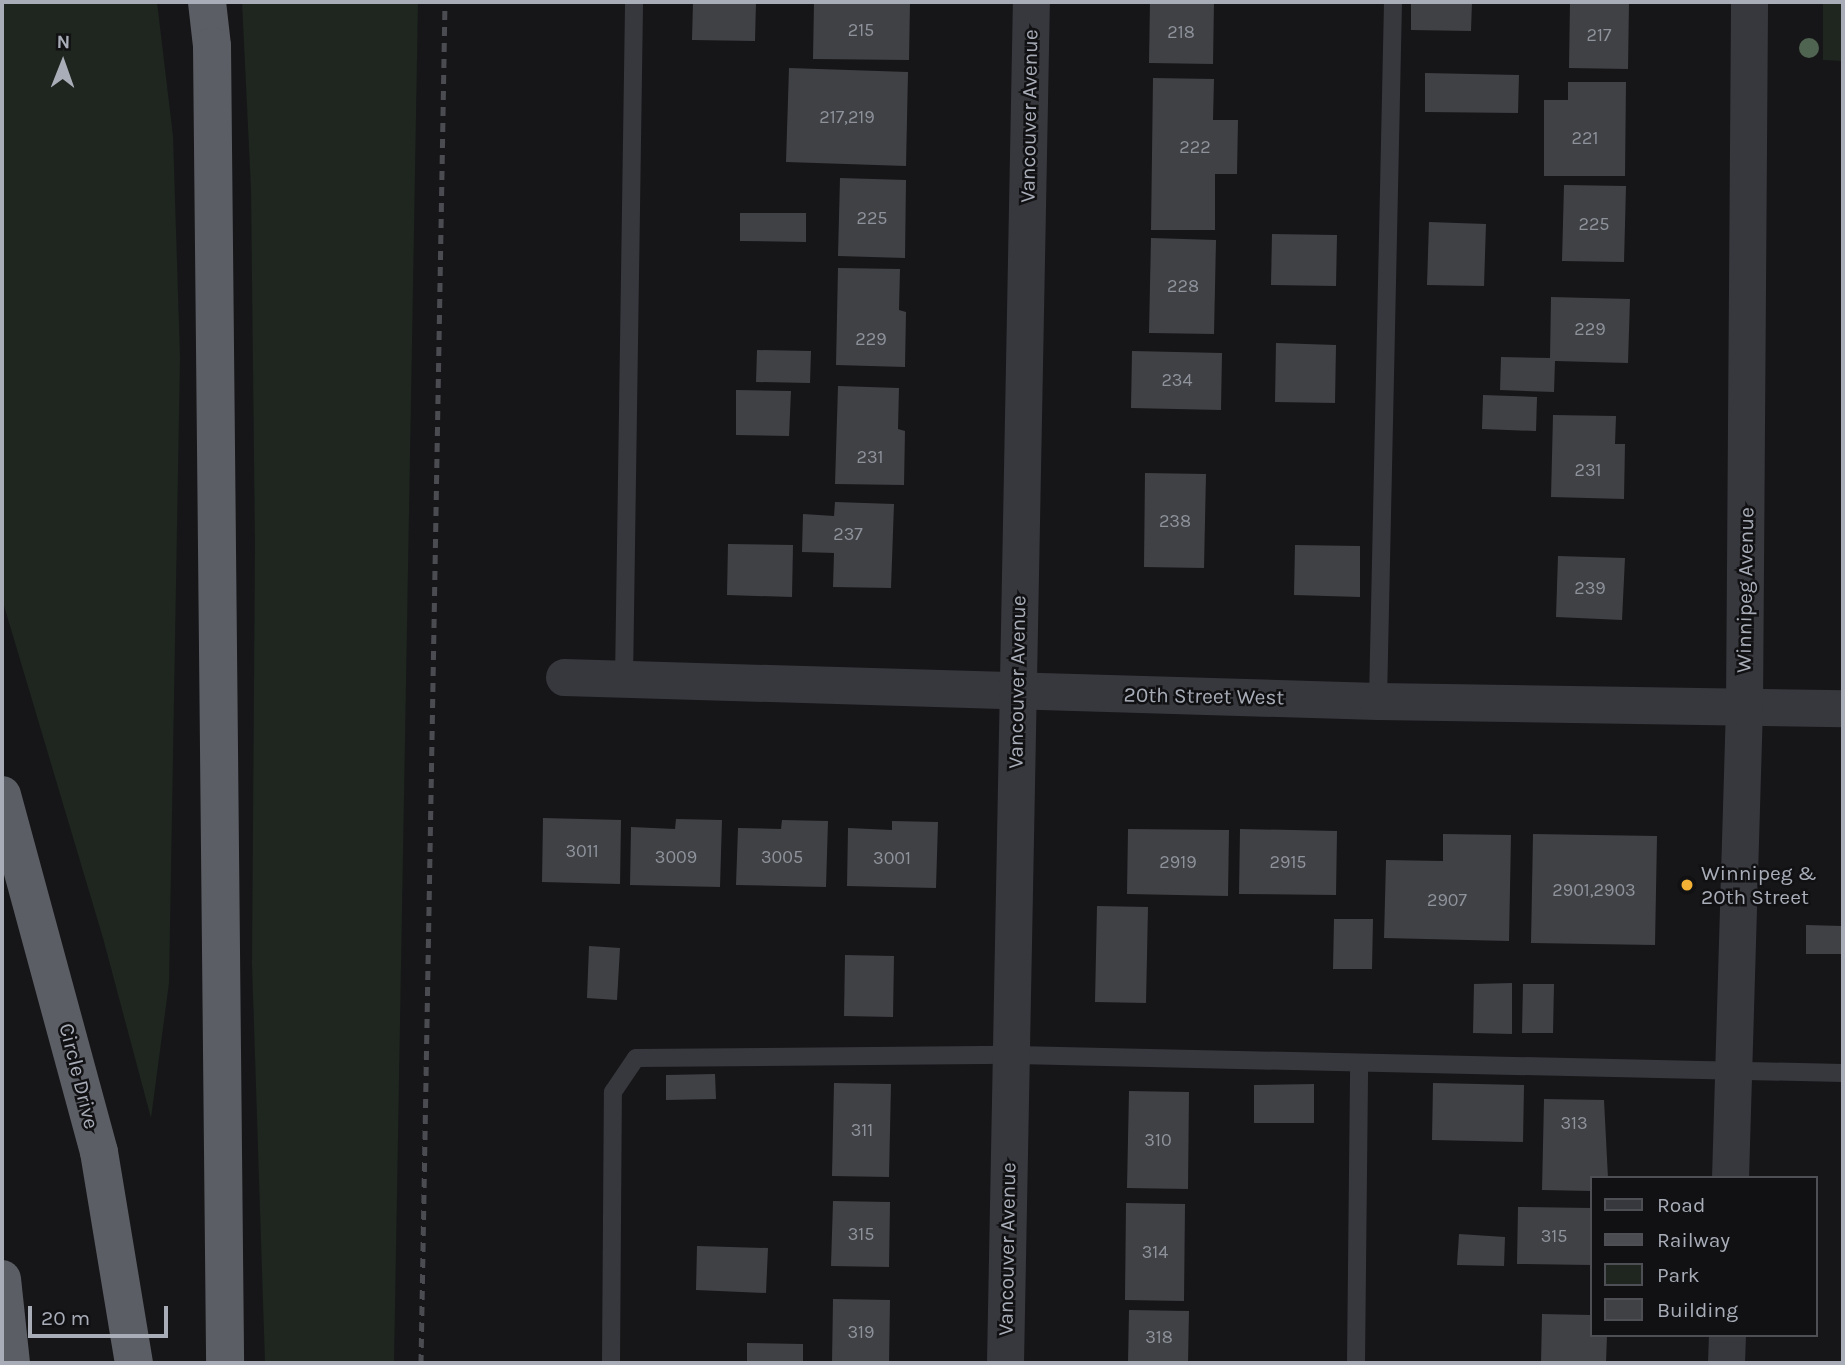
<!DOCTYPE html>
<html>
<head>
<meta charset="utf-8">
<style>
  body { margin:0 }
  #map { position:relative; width:1845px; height:1365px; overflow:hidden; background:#161618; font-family:Karla,sans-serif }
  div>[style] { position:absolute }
  .green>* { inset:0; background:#1e261f }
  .building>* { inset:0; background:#404145 }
  .service>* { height:18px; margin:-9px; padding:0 9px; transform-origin:9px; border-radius:9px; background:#37383d }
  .minor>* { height:37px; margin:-18.5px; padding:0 18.5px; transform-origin:18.5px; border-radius:18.5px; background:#37383d }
  .trunk>* { height:38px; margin:-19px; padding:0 19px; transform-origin:19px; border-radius:19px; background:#5b5e65 }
  .rail>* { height:5px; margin-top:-2.5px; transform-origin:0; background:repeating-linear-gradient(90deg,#4a4c52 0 9px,transparent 0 16px) }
  .trees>* { width:20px; height:20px; margin:-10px; border-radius:50%; background:#506452 }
  .dots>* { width:19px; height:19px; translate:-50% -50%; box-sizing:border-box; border:4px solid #111113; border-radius:50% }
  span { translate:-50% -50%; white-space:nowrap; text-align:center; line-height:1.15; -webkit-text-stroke:5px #111113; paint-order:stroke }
  .number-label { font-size:18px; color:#8e929b }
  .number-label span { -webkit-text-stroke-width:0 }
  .street-label { font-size:21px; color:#a8adb8 }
  .poi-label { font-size:21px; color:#a8adb8 }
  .left { translate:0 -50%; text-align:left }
  .frame { position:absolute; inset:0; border:4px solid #a8adb8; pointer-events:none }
  .legend { position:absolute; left:1590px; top:1176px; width:228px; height:161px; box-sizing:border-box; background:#111113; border:2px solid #4d4f55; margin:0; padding:9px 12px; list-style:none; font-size:21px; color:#a8adb8 }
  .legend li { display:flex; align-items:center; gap:14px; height:35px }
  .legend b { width:35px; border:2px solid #4d4f55 }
  .north { position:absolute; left:28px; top:28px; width:70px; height:70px; -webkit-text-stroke:5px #111113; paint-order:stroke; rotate:1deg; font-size:19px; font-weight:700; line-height:28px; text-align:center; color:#a8adb8 }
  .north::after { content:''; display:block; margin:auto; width:24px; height:32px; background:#a8adb8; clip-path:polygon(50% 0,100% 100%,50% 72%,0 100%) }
  .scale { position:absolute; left:28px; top:1306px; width:140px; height:32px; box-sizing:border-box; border:4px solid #a8adb8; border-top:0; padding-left:9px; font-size:21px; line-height:24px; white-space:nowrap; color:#a8adb8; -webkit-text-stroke:5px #111113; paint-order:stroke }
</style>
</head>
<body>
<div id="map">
  <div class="green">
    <i style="clip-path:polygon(2px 2px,157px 2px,173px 136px,180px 357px,169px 983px,151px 1118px,103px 938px,2px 599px)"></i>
    <i style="clip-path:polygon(242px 2px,418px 2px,394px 1363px,265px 1363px,252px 964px,255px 546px,251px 189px)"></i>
    <i style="clip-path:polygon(1823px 2px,1843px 2px,1843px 61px,1823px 60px)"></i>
  </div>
  <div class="building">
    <i style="clip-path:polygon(693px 2px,756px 2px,755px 41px,692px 40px)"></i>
    <i style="clip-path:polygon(814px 2px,910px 2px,909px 60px,813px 59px)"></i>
    <i style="clip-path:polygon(1150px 2px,1214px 2px,1213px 64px,1149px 63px)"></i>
    <i style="clip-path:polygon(1411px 2px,1472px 2px,1471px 31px,1411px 30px)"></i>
    <i style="clip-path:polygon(1570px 2px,1629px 2px,1628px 69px,1569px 68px)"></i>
    <i style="clip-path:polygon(789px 68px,908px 72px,906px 166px,786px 162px)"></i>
    <i style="clip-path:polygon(1425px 73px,1519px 75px,1518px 113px,1425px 112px)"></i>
    <i style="clip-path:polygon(1153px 78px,1214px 79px,1213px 120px,1238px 120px,1237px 174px,1215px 174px,1215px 230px,1151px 230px)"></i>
    <i style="clip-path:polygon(1568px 82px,1626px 82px,1625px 176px,1544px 176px,1544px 100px,1568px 100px)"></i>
    <i style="clip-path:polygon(840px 178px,906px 180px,905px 258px,838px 256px)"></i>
    <i style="clip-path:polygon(1564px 185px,1626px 186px,1624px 262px,1562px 261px)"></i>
    <i style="clip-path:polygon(740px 213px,806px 213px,806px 242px,740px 241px)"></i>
    <i style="clip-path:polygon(1429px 222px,1486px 224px,1484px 286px,1427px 285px)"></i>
    <i style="clip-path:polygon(1272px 234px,1337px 235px,1336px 286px,1271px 285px)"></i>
    <i style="clip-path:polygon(1151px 238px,1216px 240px,1214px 334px,1149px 333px)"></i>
    <i style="clip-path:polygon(838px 268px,900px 269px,899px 310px,906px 312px,905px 367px,836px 365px)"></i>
    <i style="clip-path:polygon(1551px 297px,1630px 299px,1628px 363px,1555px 361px,1554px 392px,1500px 390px,1501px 357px,1550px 358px)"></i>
    <i style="clip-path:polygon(1276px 343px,1336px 345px,1335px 403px,1275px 402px)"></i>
    <i style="clip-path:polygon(757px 350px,811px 351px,810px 383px,756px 382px)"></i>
    <i style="clip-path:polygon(1132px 351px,1222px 353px,1221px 410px,1131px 408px)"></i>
    <i style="clip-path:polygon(838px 386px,899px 388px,898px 429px,905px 431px,904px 485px,835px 484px)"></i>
    <i style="clip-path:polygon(736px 390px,791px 391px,789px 436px,736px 435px)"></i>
    <i style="clip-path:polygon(1483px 395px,1537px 397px,1536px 431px,1482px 429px)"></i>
    <i style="clip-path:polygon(1553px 415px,1616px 416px,1615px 444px,1625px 444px,1624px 499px,1551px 497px)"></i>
    <i style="clip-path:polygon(1145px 473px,1206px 474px,1204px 568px,1144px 567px)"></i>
    <i style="clip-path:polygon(835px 502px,894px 504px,891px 588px,833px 587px,834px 553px,802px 552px,803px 514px,834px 516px)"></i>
    <i style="clip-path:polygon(728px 544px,793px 545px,792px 597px,727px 595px)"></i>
    <i style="clip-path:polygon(1295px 545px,1360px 546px,1360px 597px,1294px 595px)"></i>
    <i style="clip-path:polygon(1558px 556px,1625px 558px,1622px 620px,1556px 617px)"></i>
    <i style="clip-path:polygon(543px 818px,621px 820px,620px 884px,542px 882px)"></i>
    <i style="clip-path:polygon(676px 819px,722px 820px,720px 887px,630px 885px,631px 827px,675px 829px)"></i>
    <i style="clip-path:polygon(782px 820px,828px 821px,826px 887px,736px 885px,738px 828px,781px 829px)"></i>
    <i style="clip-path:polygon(892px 821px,938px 822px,936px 888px,847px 886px,848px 828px,892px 830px)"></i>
    <i style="clip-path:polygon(1128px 829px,1229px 830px,1228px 896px,1127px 894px)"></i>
    <i style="clip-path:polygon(1240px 829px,1337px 831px,1336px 895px,1239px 894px)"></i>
    <i style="clip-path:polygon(1443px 834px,1511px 835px,1509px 941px,1384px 938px,1386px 860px,1443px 861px)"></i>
    <i style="clip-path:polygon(1533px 834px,1657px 836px,1655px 945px,1531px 943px)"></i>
    <i style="clip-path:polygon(1097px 906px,1148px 907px,1146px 1003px,1095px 1002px)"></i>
    <i style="clip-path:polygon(1334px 919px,1373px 919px,1372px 969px,1333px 969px)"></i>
    <i style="clip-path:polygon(1806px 925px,1843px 926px,1843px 954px,1806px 954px)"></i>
    <i style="clip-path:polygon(589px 946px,620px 948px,617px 1000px,587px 998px)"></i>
    <i style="clip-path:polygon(845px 955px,894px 956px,893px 1017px,844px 1016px)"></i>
    <i style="clip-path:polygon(1512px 983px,1512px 1034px,1473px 1033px,1474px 984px)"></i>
    <i style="clip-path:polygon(1523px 984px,1554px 984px,1553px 1033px,1522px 1033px)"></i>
    <i style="clip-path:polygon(715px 1074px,716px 1099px,666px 1100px,666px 1075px)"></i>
    <i style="clip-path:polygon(834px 1083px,891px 1084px,889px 1177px,832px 1176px)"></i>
    <i style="clip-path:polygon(1433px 1083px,1524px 1085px,1523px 1142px,1432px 1140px)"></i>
    <i style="clip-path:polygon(1314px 1084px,1314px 1123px,1254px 1123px,1254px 1085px)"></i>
    <i style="clip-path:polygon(1129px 1091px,1189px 1092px,1188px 1189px,1127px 1188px)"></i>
    <i style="clip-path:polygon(1544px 1099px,1604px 1100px,1608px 1178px,1591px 1178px,1591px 1191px,1542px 1190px)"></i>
    <i style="clip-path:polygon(833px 1201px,890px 1202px,889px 1267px,831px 1266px)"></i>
    <i style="clip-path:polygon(1126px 1203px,1185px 1204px,1184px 1301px,1125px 1300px)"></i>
    <i style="clip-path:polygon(1518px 1207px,1591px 1208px,1591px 1265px,1517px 1264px)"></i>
    <i style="clip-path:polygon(1459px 1234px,1505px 1237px,1504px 1266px,1457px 1265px)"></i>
    <i style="clip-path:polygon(697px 1246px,768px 1248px,766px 1293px,696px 1290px)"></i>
    <i style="clip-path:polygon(833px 1299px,890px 1300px,889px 1363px,832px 1363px)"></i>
    <i style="clip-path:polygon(1129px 1310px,1189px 1311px,1188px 1363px,1128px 1363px)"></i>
    <i style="clip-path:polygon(1542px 1314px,1591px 1315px,1591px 1335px,1607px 1335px,1606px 1363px,1541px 1363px)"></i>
    <i style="clip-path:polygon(747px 1343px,803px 1344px,803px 1363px,747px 1363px)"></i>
  </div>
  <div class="service">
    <i style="left:624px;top:680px;width:678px;rotate:-89.15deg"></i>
    <i style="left:1378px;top:701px;width:699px;rotate:-88.77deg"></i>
    <i style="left:611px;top:1363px;width:271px;rotate:-89.6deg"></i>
    <i style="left:613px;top:1092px;width:41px;rotate:-55.9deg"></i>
    <i style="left:636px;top:1058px;width:375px;rotate:-0.5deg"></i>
    <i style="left:1011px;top:1055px;width:832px;rotate:1.24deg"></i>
    <i style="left:1356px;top:1363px;width:300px;rotate:-89.4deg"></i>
  </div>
  <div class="minor">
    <i style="left:564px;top:677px;width:814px;rotate:1.69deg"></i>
    <i style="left:1378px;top:701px;width:465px;rotate:0.9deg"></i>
    <i style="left:1730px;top:1178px;width:472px;rotate:-88.3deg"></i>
    <i style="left:1744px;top:706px;width:704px;rotate:-89.59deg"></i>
    <i style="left:1005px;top:1363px;width:1361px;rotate:-88.91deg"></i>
    <i style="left:1726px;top:1363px;width:28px;rotate:-88deg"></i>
  </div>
  <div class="trunk">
    <i style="left:207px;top:2px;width:44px;rotate:83.5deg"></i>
    <i style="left:212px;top:46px;width:1317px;rotate:89.43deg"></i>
    <i style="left:2px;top:795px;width:370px;rotate:74.8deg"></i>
    <i style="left:99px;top:1152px;width:214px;rotate:80.6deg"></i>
    <i style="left:2px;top:1279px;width:84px;rotate:83.9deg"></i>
  </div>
  <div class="rail">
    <i style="left:421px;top:1363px;width:1361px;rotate:-88.99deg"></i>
  </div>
  <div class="trees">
    <i style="left:1809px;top:48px"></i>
  </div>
  <div class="dots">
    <i style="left:1687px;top:885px;background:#f2b134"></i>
  </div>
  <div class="number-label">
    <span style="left:861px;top:30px">215</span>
    <span style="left:1181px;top:32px">218</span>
    <span style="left:1599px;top:35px">217</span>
    <span style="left:847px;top:117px">217,219</span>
    <span style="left:1585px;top:138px">221</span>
    <span style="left:1195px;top:147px">222</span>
    <span style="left:872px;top:218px">225</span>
    <span style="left:1594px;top:224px">225</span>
    <span style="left:1183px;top:286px">228</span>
    <span style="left:1590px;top:329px">229</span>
    <span style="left:871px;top:339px">229</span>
    <span style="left:1177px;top:380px">234</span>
    <span style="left:870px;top:457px">231</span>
    <span style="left:1588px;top:470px">231</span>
    <span style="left:1175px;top:521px">238</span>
    <span style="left:848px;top:534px">237</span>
    <span style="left:1590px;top:588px">239</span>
    <span style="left:582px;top:851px">3011</span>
    <span style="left:676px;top:857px">3009</span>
    <span style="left:782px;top:857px">3005</span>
    <span style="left:892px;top:858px">3001</span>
    <span style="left:1178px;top:862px">2919</span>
    <span style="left:1288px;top:862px">2915</span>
    <span style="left:1594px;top:890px">2901,2903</span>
    <span style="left:1447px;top:900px">2907</span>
    <span style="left:1574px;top:1123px">313</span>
    <span style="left:862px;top:1130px">311</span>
    <span style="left:1158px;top:1140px">310</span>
    <span style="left:861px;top:1234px">315</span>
    <span style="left:1554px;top:1236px">315</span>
    <span style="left:1155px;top:1252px">314</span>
    <span style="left:861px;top:1332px">319</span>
    <span style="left:1159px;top:1337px">318</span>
  </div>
  <div class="street-label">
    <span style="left:1029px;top:116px;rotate:-89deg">Vancouver Avenue</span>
    <span style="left:1745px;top:590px;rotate:-89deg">Winnipeg Avenue</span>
    <span style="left:1017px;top:682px;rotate:-89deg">Vancouver Avenue</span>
    <span style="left:1204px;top:696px;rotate:1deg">20th Street West</span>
    <span style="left:79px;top:1076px;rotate:76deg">Circle Drive</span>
    <span style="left:1007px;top:1249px;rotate:-89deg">Vancouver Avenue</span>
  </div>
  <div class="poi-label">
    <span class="left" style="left:1701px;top:885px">Winnipeg &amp;<br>20th Street</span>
  </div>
  <div class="frame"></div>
  <ul class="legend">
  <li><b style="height:9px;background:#37383d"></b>Road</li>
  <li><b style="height:9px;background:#4a4c52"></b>Railway</li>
  <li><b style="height:19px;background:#1e261f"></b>Park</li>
  <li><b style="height:19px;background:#404145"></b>Building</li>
  </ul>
  <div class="north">N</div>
  <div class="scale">20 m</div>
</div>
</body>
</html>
